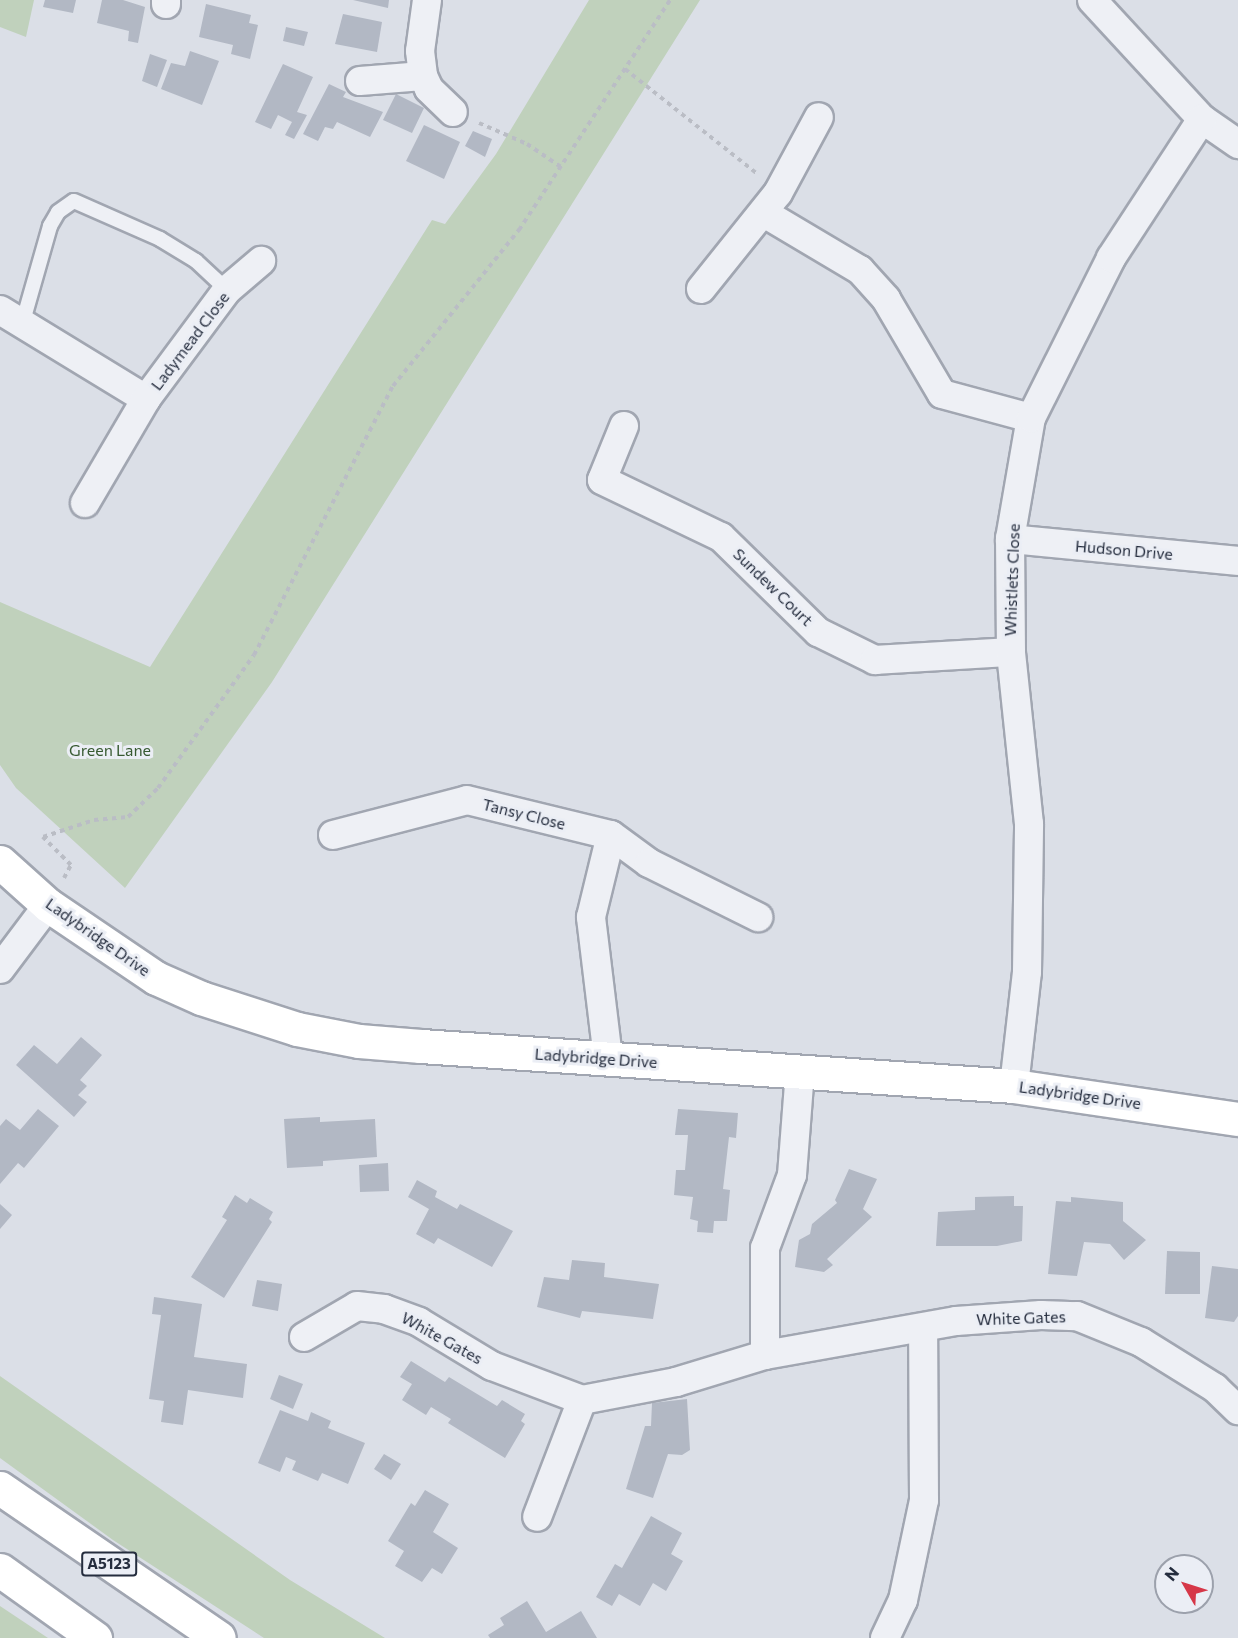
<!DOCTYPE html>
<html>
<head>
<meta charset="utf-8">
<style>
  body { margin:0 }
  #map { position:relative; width:1238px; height:1638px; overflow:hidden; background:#dbdfe7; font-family:Commissioner,sans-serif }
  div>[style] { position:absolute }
  .green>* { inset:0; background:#c0d1bc }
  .building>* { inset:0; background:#b2b8c4 }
  .path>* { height:4px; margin-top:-2px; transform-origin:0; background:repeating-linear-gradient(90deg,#babdc5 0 4.5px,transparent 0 9px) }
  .roads { filter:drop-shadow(2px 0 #a1a6b1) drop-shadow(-2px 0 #a1a6b1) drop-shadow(0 2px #a1a6b1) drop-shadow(0 -2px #a1a6b1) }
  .lane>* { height:14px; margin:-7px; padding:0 7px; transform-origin:7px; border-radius:7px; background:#eef0f5 }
  .street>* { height:28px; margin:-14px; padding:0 14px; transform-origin:14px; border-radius:14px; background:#eef0f5 }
  .secondary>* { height:33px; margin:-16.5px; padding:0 16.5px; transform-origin:16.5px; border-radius:16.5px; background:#fff }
  .highway>* { height:33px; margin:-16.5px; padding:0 16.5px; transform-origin:16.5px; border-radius:16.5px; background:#fff }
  span { translate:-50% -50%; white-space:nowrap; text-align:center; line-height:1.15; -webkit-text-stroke:6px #ebeef5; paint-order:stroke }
  .shield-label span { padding:2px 4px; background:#ebeef5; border:2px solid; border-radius:4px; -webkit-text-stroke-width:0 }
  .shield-label { font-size:15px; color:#252d3e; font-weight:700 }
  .street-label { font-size:16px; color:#252d3e }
  .park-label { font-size:16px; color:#375a31 }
  .north { position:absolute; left:1154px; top:1554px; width:60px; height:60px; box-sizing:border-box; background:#ebeef5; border:2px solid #9ca1ac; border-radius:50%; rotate:309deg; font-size:16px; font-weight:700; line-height:24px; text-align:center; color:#252d3e }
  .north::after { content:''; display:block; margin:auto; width:21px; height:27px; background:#d63748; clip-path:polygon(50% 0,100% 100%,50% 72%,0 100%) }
</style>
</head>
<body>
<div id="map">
  <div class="green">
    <i style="clip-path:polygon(0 0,34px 0,26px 37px,0 27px)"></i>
    <i style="clip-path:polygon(589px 0,700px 0,272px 682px,125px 888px,16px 788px,0 765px,0 602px,150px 667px,432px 220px,445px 224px,496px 154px)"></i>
    <i style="clip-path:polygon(0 1376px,290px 1580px,385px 1638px,264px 1638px,113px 1540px,0 1458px)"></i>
    <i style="clip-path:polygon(0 1606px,48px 1638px,0 1638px)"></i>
  </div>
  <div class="building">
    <i style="clip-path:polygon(45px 0,76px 0,73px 13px,43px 7px)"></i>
    <i style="clip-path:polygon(102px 0,123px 0,145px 7px,138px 43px,128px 41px,129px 31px,97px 23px)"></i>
    <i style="clip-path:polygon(353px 0,389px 0,388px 8px)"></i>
    <i style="clip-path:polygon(206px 4px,251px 15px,249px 23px,258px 25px,250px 59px,231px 54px,233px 45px,199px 37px)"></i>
    <i style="clip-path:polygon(343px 14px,382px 22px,377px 52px,335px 44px)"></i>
    <i style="clip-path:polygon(286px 27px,308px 32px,304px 46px,283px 41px)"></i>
    <i style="clip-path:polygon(190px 51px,219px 61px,202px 105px,161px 89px,171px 63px,185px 66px)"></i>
    <i style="clip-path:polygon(150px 54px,167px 60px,157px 87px,142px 81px)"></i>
    <i style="clip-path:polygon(283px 64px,313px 77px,297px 112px,307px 115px,294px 139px,285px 135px,292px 122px,278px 115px,271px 129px,255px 122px)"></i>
    <i style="clip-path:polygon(329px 84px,346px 92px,343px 97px,383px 112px,370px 137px,337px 122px,333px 129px,325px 127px,318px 141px,303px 134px)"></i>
    <i style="clip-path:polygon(396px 94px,424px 108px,412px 133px,383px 120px)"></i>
    <i style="clip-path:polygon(424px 125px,460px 142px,444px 179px,406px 161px)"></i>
    <i style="clip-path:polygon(473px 131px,492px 139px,485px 157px,465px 146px)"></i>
    <i style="clip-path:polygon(81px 1037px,102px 1055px,80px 1080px,87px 1086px,78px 1095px,87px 1102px,74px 1117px,16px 1065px,34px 1045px,57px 1064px)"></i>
    <i style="clip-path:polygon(38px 1109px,59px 1126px,24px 1168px,18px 1163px,0 1184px,0 1126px,6px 1119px,20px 1130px)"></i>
    <i style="clip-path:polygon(678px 1109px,738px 1113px,736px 1138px,729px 1137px,723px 1189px,730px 1190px,727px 1221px,714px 1221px,713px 1233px,697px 1232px,698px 1221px,690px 1219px,693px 1197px,674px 1195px,676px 1170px,685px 1170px,688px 1135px,675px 1135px)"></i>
    <i style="clip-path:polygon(320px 1117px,320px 1122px,375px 1119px,377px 1157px,323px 1161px,323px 1166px,287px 1168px,284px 1119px)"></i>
    <i style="clip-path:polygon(388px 1163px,389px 1191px,360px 1192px,359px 1165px)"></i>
    <i style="clip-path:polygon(849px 1169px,877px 1179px,863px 1209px,872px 1217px,827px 1259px,833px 1265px,824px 1272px,795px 1267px,799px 1240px,810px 1234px,812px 1224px,837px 1203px,835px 1200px)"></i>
    <i style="clip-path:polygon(417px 1180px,437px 1191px,435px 1197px,457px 1209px,460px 1204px,513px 1231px,492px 1267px,438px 1238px,434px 1244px,416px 1234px,429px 1209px,408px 1197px)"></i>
    <i style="clip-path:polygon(235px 1195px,247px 1203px,250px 1198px,273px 1212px,269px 1219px,272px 1222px,224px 1298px,191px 1277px,227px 1220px,222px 1217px)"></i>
    <i style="clip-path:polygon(1014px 1196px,1014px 1206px,1023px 1206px,1022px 1241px,997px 1246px,936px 1246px,938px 1212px,975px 1210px,975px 1197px)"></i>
    <i style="clip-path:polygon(1071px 1197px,1123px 1202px,1123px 1221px,1146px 1240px,1124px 1260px,1110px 1244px,1084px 1242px,1077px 1276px,1048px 1274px,1056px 1201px,1071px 1202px)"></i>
    <i style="clip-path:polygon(0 1204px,12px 1215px,0 1229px)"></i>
    <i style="clip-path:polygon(1167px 1251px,1200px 1252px,1200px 1294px,1165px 1294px)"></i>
    <i style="clip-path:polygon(572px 1260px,605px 1263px,604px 1277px,659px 1284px,653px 1319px,582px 1311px,580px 1318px,537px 1307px,544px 1277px,569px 1280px)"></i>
    <i style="clip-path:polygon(1212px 1266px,1238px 1269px,1238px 1316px,1234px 1322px,1205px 1318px)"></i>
    <i style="clip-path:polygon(257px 1280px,282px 1284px,278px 1311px,252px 1306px)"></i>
    <i style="clip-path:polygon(154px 1297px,202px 1304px,194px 1357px,247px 1364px,243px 1398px,188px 1390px,183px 1425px,161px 1422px,164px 1401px,149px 1399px,161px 1315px,152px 1314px)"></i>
    <i style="clip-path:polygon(411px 1361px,445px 1382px,449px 1377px,497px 1406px,502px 1400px,525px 1414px,521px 1421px,525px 1424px,505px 1458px,448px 1423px,451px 1419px,431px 1407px,426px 1415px,402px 1400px,412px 1384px,400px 1377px)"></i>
    <i style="clip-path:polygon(279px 1375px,303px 1384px,293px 1409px,270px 1399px)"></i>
    <i style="clip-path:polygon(687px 1399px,690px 1450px,682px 1455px,668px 1454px,653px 1498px,626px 1489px,645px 1426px,651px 1426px,652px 1403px)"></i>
    <i style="clip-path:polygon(280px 1410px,308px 1421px,311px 1412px,331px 1421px,328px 1428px,365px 1443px,348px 1484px,322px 1473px,318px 1481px,292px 1470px,296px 1461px,286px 1457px,280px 1472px,258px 1463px)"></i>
    <i style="clip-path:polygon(384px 1454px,401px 1464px,391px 1480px,374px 1469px)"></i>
    <i style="clip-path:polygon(425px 1490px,449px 1504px,433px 1532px,458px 1548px,442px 1574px,432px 1568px,422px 1582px,395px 1566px,404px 1551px,388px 1541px,411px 1503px,415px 1506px)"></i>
    <i style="clip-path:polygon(651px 1516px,682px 1533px,671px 1554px,683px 1561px,666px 1591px,653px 1583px,640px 1606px,619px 1594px,612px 1606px,596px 1597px,615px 1564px,622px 1568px)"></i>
    <i style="clip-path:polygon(527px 1601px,546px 1632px,581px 1611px,597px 1638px,490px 1638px,488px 1635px,504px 1625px,500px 1618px)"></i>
  </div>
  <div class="path">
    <i style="left:625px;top:69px;width:167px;rotate:38.4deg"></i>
    <i style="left:479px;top:123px;width:52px;rotate:23.6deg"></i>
    <i style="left:527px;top:144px;width:41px;rotate:34.1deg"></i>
    <i style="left:64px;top:878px;width:15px;rotate:-62deg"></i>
    <i style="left:71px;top:865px;width:40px;rotate:-135deg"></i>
    <i style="left:43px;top:837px;width:54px;rotate:-18.4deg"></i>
    <i style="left:94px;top:820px;width:34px;rotate:-5deg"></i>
    <i style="left:128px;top:817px;width:42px;rotate:-44deg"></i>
    <i style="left:158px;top:788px;width:164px;rotate:-54.2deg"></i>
    <i style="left:254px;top:655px;width:303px;rotate:-62.7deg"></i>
    <i style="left:393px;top:386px;width:201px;rotate:-51.1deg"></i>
    <i style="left:519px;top:230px;width:275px;rotate:-56.7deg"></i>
  </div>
  <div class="roads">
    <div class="lane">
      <i style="left:23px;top:321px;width:99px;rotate:-74.1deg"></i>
      <i style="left:50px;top:226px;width:16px;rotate:-60deg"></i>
      <i style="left:58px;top:212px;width:19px;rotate:-35deg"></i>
      <i style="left:74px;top:201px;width:94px;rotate:23.8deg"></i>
      <i style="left:160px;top:239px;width:42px;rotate:31.4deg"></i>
      <i style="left:196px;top:261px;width:42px;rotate:43.1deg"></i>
    </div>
    <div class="street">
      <i style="left:166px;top:0;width:4px;rotate:90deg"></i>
      <i style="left:427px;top:0;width:51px;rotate:97.8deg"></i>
      <i style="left:420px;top:51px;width:25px;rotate:83deg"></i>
      <i style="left:423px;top:76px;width:14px;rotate:65deg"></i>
      <i style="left:429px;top:89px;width:33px;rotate:44deg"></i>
      <i style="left:1092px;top:0;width:162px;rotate:47.3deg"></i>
      <i style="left:1202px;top:119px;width:44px;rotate:34.8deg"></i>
      <i style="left:360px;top:81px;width:63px;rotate:-4.5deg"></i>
      <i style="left:764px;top:213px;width:112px;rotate:30.7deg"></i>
      <i style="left:860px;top:270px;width:39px;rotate:48deg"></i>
      <i style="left:886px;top:299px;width:110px;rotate:59.5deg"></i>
      <i style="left:942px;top:394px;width:92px;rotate:15.1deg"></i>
      <i style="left:701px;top:289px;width:123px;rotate:-51.3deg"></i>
      <i style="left:778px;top:193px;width:86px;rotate:-61.7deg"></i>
      <i style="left:0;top:310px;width:171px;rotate:31.4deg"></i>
      <i style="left:624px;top:426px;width:58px;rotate:112.2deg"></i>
      <i style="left:602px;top:480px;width:132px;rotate:25.6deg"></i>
      <i style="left:721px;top:537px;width:136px;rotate:44.4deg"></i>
      <i style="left:818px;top:632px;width:64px;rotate:26.2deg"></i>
      <i style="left:875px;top:660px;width:136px;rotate:-3.4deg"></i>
      <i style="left:85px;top:503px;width:121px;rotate:-59.6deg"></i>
      <i style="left:146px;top:399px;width:136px;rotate:-53.4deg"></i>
      <i style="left:227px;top:290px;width:45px;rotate:-40.5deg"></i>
      <i style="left:1010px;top:539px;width:229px;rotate:5.5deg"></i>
      <i style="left:333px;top:835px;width:138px;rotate:-14.6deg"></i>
      <i style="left:467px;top:800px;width:148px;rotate:13.7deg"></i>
      <i style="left:611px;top:835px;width:47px;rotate:36.4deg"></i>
      <i style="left:649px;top:863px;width:122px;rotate:26.4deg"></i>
      <i style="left:0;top:969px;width:80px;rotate:-53.1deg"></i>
      <i style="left:608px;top:1058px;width:142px;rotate:-96.9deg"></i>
      <i style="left:591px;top:917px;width:84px;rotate:-76.3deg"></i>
      <i style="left:1014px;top:1086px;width:115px;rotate:-83.5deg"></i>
      <i style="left:1027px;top:972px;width:148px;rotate:-89.2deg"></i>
      <i style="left:1029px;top:824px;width:173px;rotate:-96deg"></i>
      <i style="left:1011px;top:652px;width:113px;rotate:-90.5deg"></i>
      <i style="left:1010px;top:539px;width:123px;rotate:-80.2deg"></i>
      <i style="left:1031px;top:418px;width:179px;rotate:-63.4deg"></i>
      <i style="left:1111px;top:258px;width:166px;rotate:-56.8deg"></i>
      <i style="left:304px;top:1337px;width:61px;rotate:-30.3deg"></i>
      <i style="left:357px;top:1306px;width:27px;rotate:6deg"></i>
      <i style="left:384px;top:1309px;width:37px;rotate:20deg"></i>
      <i style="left:419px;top:1322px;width:85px;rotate:31.1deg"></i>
      <i style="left:492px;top:1366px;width:96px;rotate:20.7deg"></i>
      <i style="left:582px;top:1400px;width:125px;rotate:111deg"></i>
      <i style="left:765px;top:1355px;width:107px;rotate:-90deg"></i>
      <i style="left:765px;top:1248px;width:78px;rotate:-69.7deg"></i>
      <i style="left:792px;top:1175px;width:104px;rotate:-85.6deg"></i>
      <i style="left:582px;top:1400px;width:96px;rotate:-10.8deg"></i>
      <i style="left:676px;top:1382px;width:93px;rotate:-16.9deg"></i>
      <i style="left:765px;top:1355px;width:194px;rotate:-10.1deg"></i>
      <i style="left:956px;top:1321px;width:85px;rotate:-4deg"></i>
      <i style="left:1041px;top:1315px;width:36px;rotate:2deg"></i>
      <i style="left:1077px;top:1316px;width:69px;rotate:22.1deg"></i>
      <i style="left:1141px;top:1342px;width:87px;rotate:31.9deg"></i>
      <i style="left:1215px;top:1388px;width:32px;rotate:44deg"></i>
      <i style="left:885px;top:1638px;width:42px;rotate:-64.7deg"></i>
      <i style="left:903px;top:1600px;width:102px;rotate:-78.1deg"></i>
      <i style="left:924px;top:1500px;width:170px;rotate:-90.3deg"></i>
    </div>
    <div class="secondary">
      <i style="left:0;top:862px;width:64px;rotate:41.9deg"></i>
      <i style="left:48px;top:905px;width:130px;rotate:34.1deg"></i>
      <i style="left:156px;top:978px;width:49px;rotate:24deg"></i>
      <i style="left:201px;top:998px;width:101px;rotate:17.9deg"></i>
      <i style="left:297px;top:1029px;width:63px;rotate:11deg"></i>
      <i style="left:359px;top:1041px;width:62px;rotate:4.6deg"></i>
      <i style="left:421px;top:1046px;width:594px;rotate:3.86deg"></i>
      <i style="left:1014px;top:1086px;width:226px;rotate:8.4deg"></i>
    </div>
    <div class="highway">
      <i style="left:0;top:1488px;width:265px;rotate:34.4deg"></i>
      <i style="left:0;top:1570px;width:117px;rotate:35.6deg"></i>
    </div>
  </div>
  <div class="shield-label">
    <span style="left:109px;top:1564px">A5123</span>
  </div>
  <div class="street-label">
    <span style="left:190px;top:341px;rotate:-53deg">Ladymead Close</span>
    <span style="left:1124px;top:550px;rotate:5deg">Hudson Drive</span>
    <span style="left:1012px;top:580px;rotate:-88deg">Whistlets Close</span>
    <span style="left:773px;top:587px;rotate:44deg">Sundew Court</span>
    <span style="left:524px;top:814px;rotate:14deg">Tansy Close</span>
    <span style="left:98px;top:937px;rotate:35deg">Ladybridge Drive</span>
    <span style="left:596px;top:1058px;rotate:4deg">Ladybridge Drive</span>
    <span style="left:1080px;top:1095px;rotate:8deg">Ladybridge Drive</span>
    <span style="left:1021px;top:1318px;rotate:-2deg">White Gates</span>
    <span style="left:442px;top:1338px;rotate:29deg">White Gates</span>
  </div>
  <div class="park-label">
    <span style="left:110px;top:750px">Green Lane</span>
  </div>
  <div class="north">N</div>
</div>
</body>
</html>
